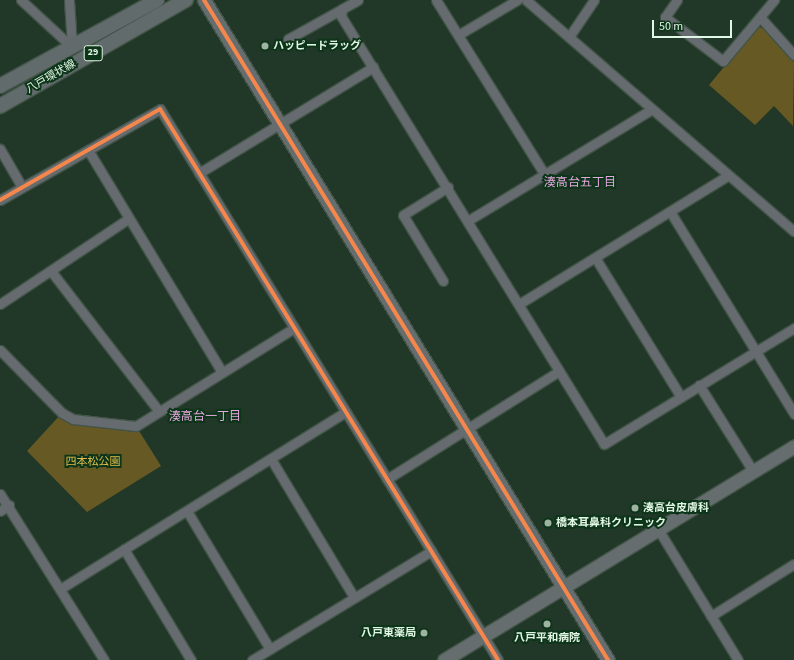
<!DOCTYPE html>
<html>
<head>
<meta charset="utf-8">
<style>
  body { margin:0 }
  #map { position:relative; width:794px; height:660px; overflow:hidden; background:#213728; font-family:"Source Sans 3","Noto Sans JP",sans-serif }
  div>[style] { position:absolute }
  .green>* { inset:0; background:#665923 }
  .roads { filter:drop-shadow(1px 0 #415447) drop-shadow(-1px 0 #415447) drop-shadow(0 1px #415447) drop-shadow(0 -1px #415447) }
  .street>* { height:9px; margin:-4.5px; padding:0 4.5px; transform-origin:4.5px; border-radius:4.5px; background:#656b6e }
  .secondary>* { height:13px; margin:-6.5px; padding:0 6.5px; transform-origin:6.5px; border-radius:6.5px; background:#656d6e }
  .primary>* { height:14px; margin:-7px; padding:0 7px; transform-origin:7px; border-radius:7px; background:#616b6b }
  .cycleway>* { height:4px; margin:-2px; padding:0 2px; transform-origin:2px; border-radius:2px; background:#f5874c }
  .dots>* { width:11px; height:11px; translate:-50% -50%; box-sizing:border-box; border:2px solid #0d351a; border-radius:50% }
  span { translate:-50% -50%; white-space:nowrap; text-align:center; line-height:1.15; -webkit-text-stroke:4px #0d351a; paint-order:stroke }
  .shield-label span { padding:1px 3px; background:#0d351a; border:1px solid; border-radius:3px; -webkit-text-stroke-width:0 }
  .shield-label { font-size:10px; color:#e1f6e4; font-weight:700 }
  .poi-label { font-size:11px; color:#e1f6e4; font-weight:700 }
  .left { translate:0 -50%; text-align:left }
  .right { translate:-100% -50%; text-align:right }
  .street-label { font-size:11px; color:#e1f6e4 }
  .park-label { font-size:11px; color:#e0bb4a }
  .neighbourhood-label { font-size:12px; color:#e4a7dd }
  .scale { position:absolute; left:652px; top:20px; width:80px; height:18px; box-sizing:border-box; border:2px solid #e1f6e4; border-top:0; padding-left:5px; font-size:12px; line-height:14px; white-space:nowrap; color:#e1f6e4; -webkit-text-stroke:3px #0d351a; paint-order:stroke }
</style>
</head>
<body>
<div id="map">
  <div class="green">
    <i style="clip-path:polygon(757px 27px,764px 28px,794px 62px,793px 126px,774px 106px,755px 125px,709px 85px)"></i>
    <i style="clip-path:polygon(62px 413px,136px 426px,161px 466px,87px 512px,27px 451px)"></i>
  </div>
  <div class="roads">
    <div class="street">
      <i style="left:21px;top:0;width:69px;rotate:42.7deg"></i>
      <i style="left:69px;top:0;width:47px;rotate:86.3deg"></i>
      <i style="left:358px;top:0;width:18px;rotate:151deg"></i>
      <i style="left:342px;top:9px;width:7px;rotate:98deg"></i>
      <i style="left:341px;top:16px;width:502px;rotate:58.43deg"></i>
      <i style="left:604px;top:444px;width:223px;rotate:-31.4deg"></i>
      <i style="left:436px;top:0;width:206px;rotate:58.1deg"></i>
      <i style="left:526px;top:0;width:354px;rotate:40.8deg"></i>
      <i style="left:677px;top:0;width:21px;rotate:125deg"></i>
      <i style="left:665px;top:17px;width:73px;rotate:37.2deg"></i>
      <i style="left:723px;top:61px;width:80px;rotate:-50.1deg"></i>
      <i style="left:760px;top:17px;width:51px;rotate:48.2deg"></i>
      <i style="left:458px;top:35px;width:69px;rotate:-30.7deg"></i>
      <i style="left:569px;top:37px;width:45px;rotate:-56deg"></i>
      <i style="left:288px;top:39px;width:62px;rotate:-29.1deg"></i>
      <i style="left:0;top:149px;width:44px;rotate:59.9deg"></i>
      <i style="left:88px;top:150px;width:259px;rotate:58.9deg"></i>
      <i style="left:199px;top:173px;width:204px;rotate:-31.3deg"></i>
      <i style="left:0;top:200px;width:184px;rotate:-29.6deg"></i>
      <i style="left:160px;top:109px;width:646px;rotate:58.47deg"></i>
      <i style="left:671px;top:213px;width:236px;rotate:58.5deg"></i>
      <i style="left:469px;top:220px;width:214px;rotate:-31.2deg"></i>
      <i style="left:596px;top:259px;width:162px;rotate:58.4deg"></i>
      <i style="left:51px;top:271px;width:177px;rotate:52.4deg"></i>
      <i style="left:443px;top:281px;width:77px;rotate:-121.2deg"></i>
      <i style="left:403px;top:215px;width:53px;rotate:-31.9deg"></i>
      <i style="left:0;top:304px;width:154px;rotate:-33.6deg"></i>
      <i style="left:519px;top:304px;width:246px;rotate:-31.6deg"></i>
      <i style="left:0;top:350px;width:88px;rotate:45.5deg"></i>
      <i style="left:62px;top:413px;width:13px;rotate:29deg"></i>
      <i style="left:73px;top:419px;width:63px;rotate:6.3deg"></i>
      <i style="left:136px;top:426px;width:186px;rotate:-31.8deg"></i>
      <i style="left:699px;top:385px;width:102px;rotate:57.9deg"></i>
      <i style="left:271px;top:459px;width:161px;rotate:59deg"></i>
      <i style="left:387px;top:479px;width:203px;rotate:-32.1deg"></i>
      <i style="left:0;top:494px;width:196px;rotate:57.9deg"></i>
      <i style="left:0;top:511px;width:11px;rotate:-34deg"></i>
      <i style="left:187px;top:511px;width:161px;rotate:59deg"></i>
      <i style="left:658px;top:529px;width:153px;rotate:58.6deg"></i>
      <i style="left:124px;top:549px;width:130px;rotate:58.9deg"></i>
      <i style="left:60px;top:589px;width:336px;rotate:-31.8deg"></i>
      <i style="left:711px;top:616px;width:98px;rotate:-32.1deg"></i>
      <i style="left:252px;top:660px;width:210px;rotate:-31.3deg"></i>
    </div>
    <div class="secondary">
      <i style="left:204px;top:0;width:774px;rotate:58.53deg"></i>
      <i style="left:444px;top:660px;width:410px;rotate:-31.4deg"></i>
    </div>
    <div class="primary">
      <i style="left:0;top:86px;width:179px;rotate:-28.7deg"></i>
      <i style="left:0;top:106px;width:214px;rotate:-29.7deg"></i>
    </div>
  </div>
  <div class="cycleway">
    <i style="left:204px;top:0;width:774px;rotate:58.53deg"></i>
    <i style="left:0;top:200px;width:184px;rotate:-29.6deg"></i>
    <i style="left:160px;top:109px;width:646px;rotate:58.47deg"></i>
  </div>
  <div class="dots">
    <i style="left:265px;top:46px;background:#9eb3a2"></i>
    <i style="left:635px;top:508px;background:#9eb3a2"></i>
    <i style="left:548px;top:523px;background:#9eb3a2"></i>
    <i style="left:547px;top:624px;background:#9eb3a2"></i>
    <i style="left:424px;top:633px;background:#9eb3a2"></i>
  </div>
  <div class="shield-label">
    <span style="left:93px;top:53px">29</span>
  </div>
  <div class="poi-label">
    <span class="left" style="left:273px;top:46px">ハッピードラッグ</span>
    <span class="left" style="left:643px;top:508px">湊高台皮膚科</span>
    <span class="left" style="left:556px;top:523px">橋本耳鼻科クリニック</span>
    <span class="right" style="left:416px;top:633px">八戸東薬局</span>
    <span style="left:547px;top:638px">八戸平和病院</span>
  </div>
  <div class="street-label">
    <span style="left:51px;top:77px;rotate:-30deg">八戸環状線</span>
  </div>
  <div class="park-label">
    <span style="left:93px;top:462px">四本松公園</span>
  </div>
  <div class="neighbourhood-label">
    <span style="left:580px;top:183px">湊高台五丁目</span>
    <span style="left:205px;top:417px">湊高台一丁目</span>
  </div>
  <div class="scale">50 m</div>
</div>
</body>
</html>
